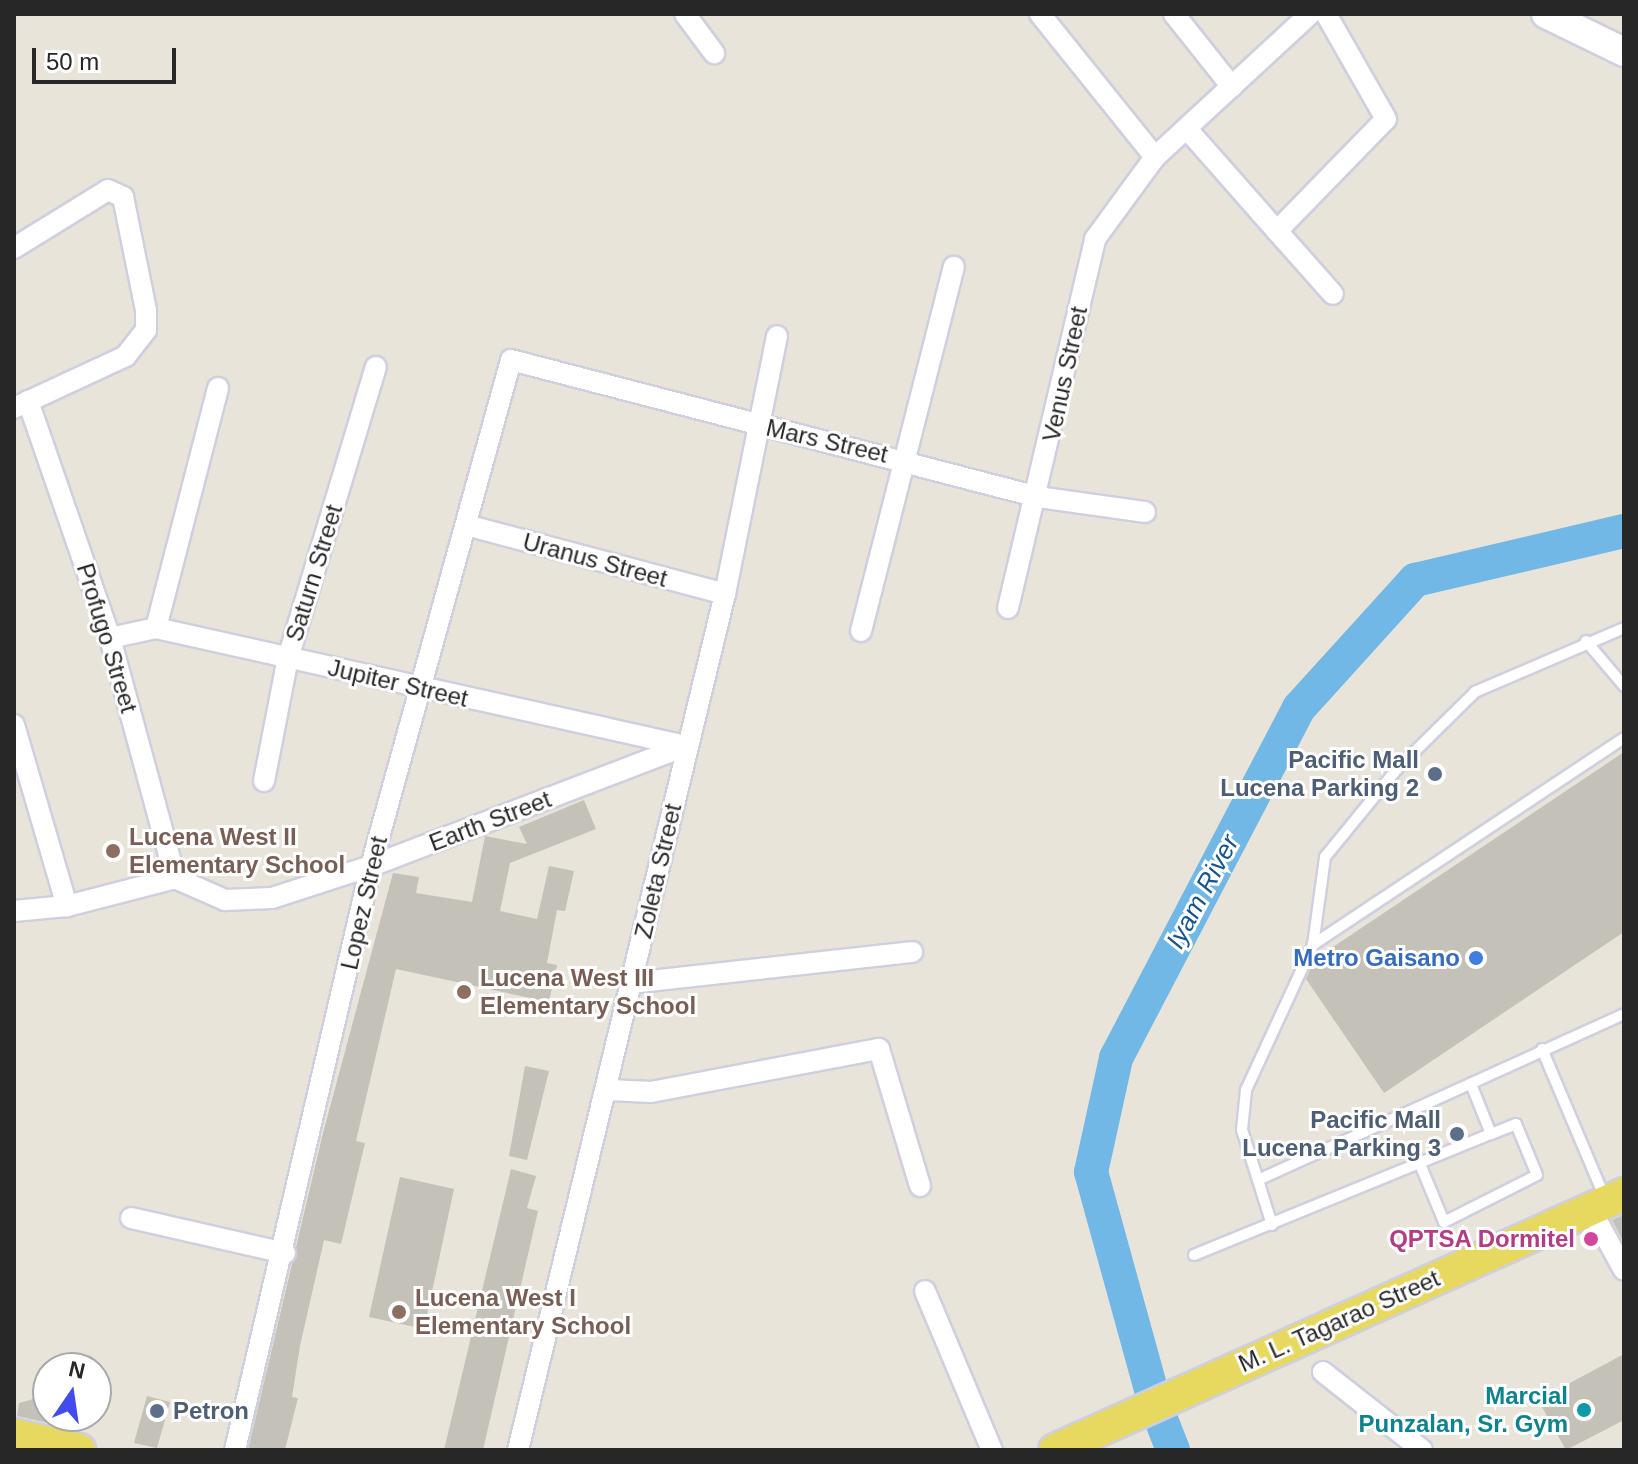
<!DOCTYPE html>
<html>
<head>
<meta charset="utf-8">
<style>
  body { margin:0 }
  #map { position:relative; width:1638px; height:1464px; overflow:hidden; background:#e9e4d9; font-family:Helvetica,sans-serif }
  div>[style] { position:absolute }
  .river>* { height:34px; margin:-17px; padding:0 17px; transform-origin:17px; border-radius:17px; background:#71b8e6 }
  .building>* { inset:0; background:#c4c1b9 }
  .roads { filter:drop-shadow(2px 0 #cecfdf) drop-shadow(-2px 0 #cecfdf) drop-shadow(0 2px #cecfdf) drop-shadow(0 -2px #cecfdf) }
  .lane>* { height:10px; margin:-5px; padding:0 5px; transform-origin:5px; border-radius:5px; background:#fff }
  .street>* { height:20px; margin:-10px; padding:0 10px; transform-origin:10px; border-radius:10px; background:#fff }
  .secondary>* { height:28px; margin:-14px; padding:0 14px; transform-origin:14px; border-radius:14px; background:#fff }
  .primary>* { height:32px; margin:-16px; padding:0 16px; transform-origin:16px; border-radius:16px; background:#e7d960 }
  .dots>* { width:22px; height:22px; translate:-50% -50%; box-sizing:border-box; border:4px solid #fff; border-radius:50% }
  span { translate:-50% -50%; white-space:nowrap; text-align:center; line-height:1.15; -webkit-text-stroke:6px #fff; paint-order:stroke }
  .street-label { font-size:24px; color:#272727 }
  .service-label { font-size:24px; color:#4e5e75; font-weight:700 }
  .right { translate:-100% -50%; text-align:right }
  .left { translate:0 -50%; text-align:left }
  .education-label { font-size:24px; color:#785e54; font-weight:700 }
  .shop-label { font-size:24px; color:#366cbe; font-weight:700 }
  .hotel-label { font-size:24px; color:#b23c85; font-weight:700 }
  .culture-label { font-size:24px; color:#0d838f; font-weight:700 }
  .water-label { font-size:26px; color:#15548d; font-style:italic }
  .frame { position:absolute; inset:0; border:16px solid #272727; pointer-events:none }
  .north { position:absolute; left:32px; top:1352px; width:80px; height:80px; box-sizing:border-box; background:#fff; border:2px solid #a9a9a9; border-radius:50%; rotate:13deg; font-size:22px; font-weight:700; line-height:32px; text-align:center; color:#272727 }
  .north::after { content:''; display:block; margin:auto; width:28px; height:36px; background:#414bee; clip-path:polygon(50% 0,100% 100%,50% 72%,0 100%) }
  .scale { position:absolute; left:32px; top:48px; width:144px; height:36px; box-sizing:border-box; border:4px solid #272727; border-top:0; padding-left:10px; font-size:24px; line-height:28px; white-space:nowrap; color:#272727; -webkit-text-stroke:6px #fff; paint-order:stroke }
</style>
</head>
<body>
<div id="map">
  <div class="river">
    <i style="left:1173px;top:1450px;width:49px;rotate:-111.4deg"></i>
    <i style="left:1155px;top:1404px;width:241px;rotate:-105.4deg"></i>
    <i style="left:1091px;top:1172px;width:117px;rotate:-77.6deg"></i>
    <i style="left:1116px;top:1058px;width:395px;rotate:-62.4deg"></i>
    <i style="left:1299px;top:708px;width:173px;rotate:-47.8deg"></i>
    <i style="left:1415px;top:580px;width:215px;rotate:-13.2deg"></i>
  </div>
  <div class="building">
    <i style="clip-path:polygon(1624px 752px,1624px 932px,1384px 1093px,1306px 979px,1315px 959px)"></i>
    <i style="clip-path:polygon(584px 800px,596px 829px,510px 863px,500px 911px,537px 919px,549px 866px,574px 871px,565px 911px,557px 910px,547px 963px,557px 965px,549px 1002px,396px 969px,356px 1141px,365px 1143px,341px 1244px,324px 1240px,300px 1346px,292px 1397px,298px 1398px,285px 1450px,248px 1450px,323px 1133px,393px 873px,419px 877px,416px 893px,472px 902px,485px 836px,527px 844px,519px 827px)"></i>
    <i style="clip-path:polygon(525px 1066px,549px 1071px,527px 1160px,509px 1156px)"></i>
    <i style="clip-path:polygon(511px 1169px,536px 1176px,527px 1208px,538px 1211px,483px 1450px,444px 1450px)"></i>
    <i style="clip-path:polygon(400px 1177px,454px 1189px,424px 1329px,369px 1317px)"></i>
    <i style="clip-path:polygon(1624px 1215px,1624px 1243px,1612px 1220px)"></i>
    <i style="clip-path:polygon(1624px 1354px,1624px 1420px,1566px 1450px,1538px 1400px)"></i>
    <i style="clip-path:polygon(48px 1395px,48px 1423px,17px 1416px,19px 1403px)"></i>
    <i style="clip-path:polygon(147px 1396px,170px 1402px,157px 1448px,134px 1443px)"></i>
  </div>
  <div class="roads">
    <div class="lane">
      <i style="left:1586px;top:641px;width:59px;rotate:49.8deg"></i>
      <i style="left:1624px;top:738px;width:374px;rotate:146.4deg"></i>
      <i style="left:1313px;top:945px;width:160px;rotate:114.8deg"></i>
      <i style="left:1246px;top:1090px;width:40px;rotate:95.7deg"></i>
      <i style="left:1242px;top:1130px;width:52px;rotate:72.3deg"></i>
      <i style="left:1258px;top:1180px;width:402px;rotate:-24.4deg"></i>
      <i style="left:1313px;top:945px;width:89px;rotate:-82.2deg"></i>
      <i style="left:1325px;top:857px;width:114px;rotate:-50.7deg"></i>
      <i style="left:1397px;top:769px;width:110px;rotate:-44.6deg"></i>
      <i style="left:1475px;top:692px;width:162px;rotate:-23.2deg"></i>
      <i style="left:1542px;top:1049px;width:162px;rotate:67.1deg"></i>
      <i style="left:1420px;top:1164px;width:63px;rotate:67.5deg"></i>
      <i style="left:1444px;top:1222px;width:104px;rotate:-26.8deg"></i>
      <i style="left:1537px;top:1175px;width:55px;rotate:-112.4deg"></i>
      <i style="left:1516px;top:1124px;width:27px;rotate:158deg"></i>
      <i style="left:1258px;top:1180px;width:47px;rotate:72.7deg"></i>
      <i style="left:1194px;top:1255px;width:321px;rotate:-22.2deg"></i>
      <i style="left:1491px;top:1134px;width:54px;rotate:-111.8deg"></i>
    </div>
    <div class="street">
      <i style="left:685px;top:14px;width:49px;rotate:53.4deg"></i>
      <i style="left:1040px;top:14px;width:184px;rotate:51.2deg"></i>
      <i style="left:1174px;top:14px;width:93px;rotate:51.5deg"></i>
      <i style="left:1187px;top:129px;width:136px;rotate:48.6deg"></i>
      <i style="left:1277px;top:231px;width:156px;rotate:-45.8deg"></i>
      <i style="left:1386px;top:119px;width:121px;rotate:-119.7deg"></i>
      <i style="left:1277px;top:231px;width:84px;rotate:48.4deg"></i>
      <i style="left:14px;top:248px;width:110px;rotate:-31.7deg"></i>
      <i style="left:108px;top:190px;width:17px;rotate:25deg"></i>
      <i style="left:123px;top:197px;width:115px;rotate:78.5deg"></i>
      <i style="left:146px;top:310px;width:20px;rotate:90deg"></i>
      <i style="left:146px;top:330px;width:33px;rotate:128deg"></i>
      <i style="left:126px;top:356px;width:123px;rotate:155.1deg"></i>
      <i style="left:28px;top:401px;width:251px;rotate:70.9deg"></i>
      <i style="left:110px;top:638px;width:249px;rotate:74.8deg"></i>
      <i style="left:466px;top:525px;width:268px;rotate:14.9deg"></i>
      <i style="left:1008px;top:608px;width:379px;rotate:-76.7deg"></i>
      <i style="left:1095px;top:239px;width:102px;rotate:-53.8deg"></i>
      <i style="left:1155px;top:157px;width:211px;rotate:-42.7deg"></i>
      <i style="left:156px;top:628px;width:248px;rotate:-75.5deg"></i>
      <i style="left:861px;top:631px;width:376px;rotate:-75.7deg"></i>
      <i style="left:110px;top:638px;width:47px;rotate:-12.3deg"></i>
      <i style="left:156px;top:628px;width:543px;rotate:12.55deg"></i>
      <i style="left:14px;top:725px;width:189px;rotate:73.7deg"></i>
      <i style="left:264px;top:781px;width:125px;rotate:-79deg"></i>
      <i style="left:288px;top:658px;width:304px;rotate:-73.2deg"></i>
      <i style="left:14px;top:911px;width:53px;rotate:-5.4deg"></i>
      <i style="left:67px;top:906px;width:112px;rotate:-14.5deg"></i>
      <i style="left:175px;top:878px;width:55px;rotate:23.7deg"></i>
      <i style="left:225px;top:900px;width:47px;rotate:-2.4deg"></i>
      <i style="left:272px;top:898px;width:104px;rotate:-17.9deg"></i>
      <i style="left:371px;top:866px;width:337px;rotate:-20.9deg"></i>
      <i style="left:631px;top:983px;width:283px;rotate:-6.3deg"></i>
      <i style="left:609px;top:1090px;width:42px;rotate:2.7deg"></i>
      <i style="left:651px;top:1092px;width:232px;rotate:-10.7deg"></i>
      <i style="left:879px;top:1049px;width:143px;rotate:73.3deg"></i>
      <i style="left:1591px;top:1210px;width:68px;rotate:61.2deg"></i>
      <i style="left:131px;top:1218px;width:158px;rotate:12.8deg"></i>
      <i style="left:925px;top:1291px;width:173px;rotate:67.2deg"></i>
      <i style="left:1323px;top:1372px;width:126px;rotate:38.2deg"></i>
      <i style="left:235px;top:1450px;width:600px;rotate:-76.89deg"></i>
      <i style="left:371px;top:866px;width:525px;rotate:-74.53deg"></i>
      <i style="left:511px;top:360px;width:545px;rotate:14.57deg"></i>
      <i style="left:1038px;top:497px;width:108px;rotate:8deg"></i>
      <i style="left:518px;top:1450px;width:881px;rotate:-76.41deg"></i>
      <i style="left:725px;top:594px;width:263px;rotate:-78.6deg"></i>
    </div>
    <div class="secondary">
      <i style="left:1546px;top:14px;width:87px;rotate:26deg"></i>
    </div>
    <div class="primary">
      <i style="left:14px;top:1435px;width:67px;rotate:13deg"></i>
      <i style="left:1055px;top:1450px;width:624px;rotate:-24.22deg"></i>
    </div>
  </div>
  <div class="dots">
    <i style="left:1435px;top:774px;background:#5c6f8a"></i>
    <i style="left:113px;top:851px;background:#8d6e63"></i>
    <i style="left:1476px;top:958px;background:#3f7fe0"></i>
    <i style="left:464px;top:992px;background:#8d6e63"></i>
    <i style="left:1457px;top:1134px;background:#5c6f8a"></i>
    <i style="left:1591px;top:1239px;background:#d1479c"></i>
    <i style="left:399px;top:1312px;background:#8d6e63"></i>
    <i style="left:1584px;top:1410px;background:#0f9aa8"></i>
    <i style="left:157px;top:1411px;background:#5c6f8a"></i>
  </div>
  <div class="street-label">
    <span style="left:1065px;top:374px;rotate:-78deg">Venus Street</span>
    <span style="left:827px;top:441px;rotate:13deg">Mars Street</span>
    <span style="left:595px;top:560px;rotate:15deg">Uranus Street</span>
    <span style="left:314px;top:573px;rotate:-73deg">Saturn Street</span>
    <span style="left:107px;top:638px;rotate:73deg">Profugo Street</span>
    <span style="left:398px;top:683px;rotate:13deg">Jupiter Street</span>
    <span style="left:490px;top:821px;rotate:-21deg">Earth Street</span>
    <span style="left:658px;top:871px;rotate:-77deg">Zoleta Street</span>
    <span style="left:364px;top:903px;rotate:-77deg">Lopez Street</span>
    <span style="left:1339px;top:1321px;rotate:-24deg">M. L. Tagarao Street</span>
  </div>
  <div class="service-label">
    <span class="right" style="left:1419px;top:774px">Pacific Mall<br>Lucena Parking 2</span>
    <span class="right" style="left:1441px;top:1134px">Pacific Mall<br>Lucena Parking 3</span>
    <span class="left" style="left:173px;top:1411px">Petron</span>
  </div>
  <div class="education-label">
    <span class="left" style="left:129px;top:851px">Lucena West II<br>Elementary School</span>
    <span class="left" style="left:480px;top:992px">Lucena West III<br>Elementary School</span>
    <span class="left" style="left:415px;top:1312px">Lucena West I<br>Elementary School</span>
  </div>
  <div class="shop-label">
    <span class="right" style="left:1460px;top:958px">Metro Gaisano</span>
  </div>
  <div class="hotel-label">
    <span class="right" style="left:1575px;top:1239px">QPTSA Dormitel</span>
  </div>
  <div class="culture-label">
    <span class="right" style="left:1568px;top:1410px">Marcial<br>Punzalan, Sr. Gym</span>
  </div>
  <div class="water-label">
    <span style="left:1203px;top:892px;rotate:-62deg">Iyam River</span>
  </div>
  <div class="frame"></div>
  <div class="north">N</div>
  <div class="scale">50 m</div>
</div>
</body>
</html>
